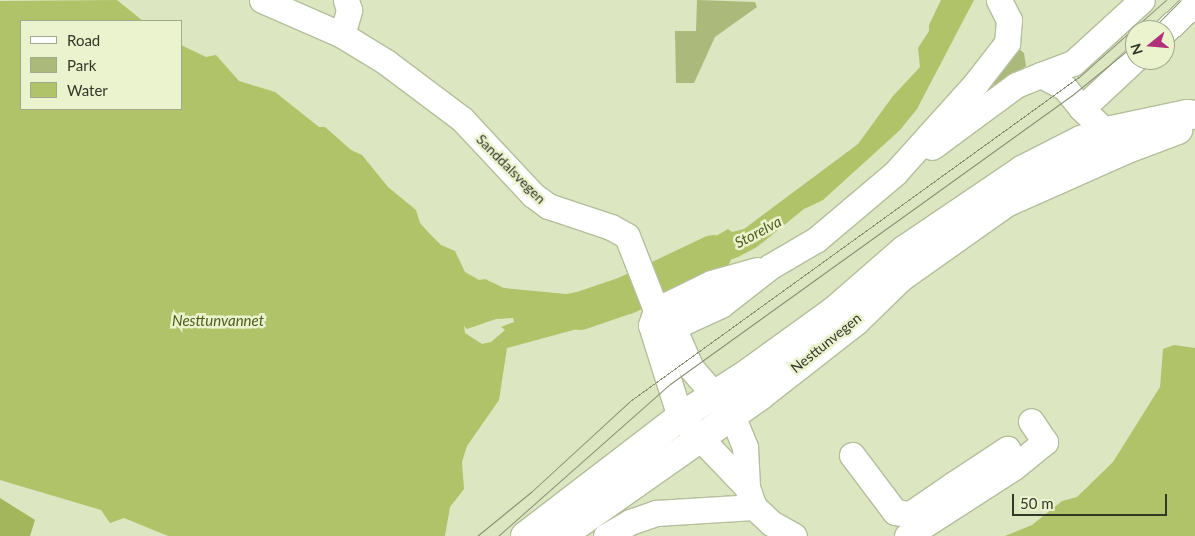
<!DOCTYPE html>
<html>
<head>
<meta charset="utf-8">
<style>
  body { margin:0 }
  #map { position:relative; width:1195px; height:536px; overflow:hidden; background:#dce6c1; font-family:Lato,sans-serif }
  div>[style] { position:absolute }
  .green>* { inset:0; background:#abba7a }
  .forest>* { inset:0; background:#a3b65c }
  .water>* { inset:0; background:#b0c369 }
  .river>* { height:38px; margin:-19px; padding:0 19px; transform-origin:19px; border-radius:19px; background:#b0c369 }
  .roads { filter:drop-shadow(1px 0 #b5be9b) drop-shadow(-1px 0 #b5be9b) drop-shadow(0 1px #b5be9b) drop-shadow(0 -1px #b5be9b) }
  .minor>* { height:25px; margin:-12.5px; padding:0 12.5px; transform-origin:12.5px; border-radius:12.5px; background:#fff }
  .major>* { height:28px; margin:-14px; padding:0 14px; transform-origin:14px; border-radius:14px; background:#fff }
  .tram>* { height:1px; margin:-0.5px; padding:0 0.5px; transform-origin:0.5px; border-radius:0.5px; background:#888f75 }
  span { translate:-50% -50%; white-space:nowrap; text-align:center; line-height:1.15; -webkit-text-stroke:5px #eaf3ce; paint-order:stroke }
  .street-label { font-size:14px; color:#333728 }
  .water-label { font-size:15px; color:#505c1b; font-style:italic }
  .legend { position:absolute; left:20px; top:20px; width:162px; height:90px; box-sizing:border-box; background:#eaf3ce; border:1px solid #a1a88c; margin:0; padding:6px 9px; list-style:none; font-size:15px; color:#333728 }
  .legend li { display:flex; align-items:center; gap:10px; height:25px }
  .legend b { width:25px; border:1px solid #a1a88c }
  .north { position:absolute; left:1125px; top:20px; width:50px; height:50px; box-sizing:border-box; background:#eaf3ce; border:1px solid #a1a88c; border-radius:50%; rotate:253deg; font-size:14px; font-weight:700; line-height:20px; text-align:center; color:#333728 }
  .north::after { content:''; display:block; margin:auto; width:18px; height:22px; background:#b22f79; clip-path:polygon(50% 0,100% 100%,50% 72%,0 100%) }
  .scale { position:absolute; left:1012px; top:494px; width:155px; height:22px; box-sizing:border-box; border:2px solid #333728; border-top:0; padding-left:6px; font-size:15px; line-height:18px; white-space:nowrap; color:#333728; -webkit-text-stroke:4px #eaf3ce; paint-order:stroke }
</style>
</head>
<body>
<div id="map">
  <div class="green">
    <i style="clip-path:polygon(697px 0,755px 2px,757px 7px,715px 37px,694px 83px,676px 83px,675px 31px,696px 31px)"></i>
    <i style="clip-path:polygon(1018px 48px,1024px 53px,1026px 66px,994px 85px,990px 81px)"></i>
  </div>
  <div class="forest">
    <i style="clip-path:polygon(0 498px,35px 520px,30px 536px,0 536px)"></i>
  </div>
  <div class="water">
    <i style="clip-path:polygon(evenodd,117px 0,143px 21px,21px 21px,21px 109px,181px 109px,181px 45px,206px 57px,216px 55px,239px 81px,275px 92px,319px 127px,325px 127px,351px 150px,362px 155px,388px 187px,416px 210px,420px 223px,429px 233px,441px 245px,455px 251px,465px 272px,479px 280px,485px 279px,504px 288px,566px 294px,624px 284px,630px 304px,603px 322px,507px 348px,499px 400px,467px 446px,462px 462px,464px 489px,450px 507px,445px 536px,168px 536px,124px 518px,110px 523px,101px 510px,0 480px,0 1px,117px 0,496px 319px,513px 318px,514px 322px,501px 327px,505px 330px,491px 342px,482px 344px,465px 333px,464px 326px,467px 329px,496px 319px)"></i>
    <i style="clip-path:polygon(941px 0,974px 0,917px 109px,900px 130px,823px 200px,804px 209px,757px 247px,738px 257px,675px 280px,667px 278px,662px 265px,679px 263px,695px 255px,704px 243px,728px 229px,732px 232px,744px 229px,858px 144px,893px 96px,920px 67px,918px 48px,929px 31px,929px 25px)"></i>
    <i style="clip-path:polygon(1174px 345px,1195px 348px,1195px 536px,1005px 536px,1032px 525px,1062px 501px,1077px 497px,1113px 462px,1160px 387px,1163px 349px)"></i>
  </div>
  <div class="river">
    <i style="left:580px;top:311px;width:50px;rotate:-18.8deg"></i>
    <i style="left:627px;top:295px;width:95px;rotate:-25.5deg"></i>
  </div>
  <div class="roads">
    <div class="minor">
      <i style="left:262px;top:0;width:87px;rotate:23.6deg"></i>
      <i style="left:342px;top:35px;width:52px;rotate:31.5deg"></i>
      <i style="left:386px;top:62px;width:95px;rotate:36.9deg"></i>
      <i style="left:462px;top:119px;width:104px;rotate:46.9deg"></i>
      <i style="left:533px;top:195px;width:19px;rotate:36deg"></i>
      <i style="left:548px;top:206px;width:66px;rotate:18.4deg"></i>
      <i style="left:611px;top:227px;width:18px;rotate:29deg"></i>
      <i style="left:627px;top:236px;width:79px;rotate:68.6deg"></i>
      <i style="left:656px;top:310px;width:24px;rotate:45deg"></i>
      <i style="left:673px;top:327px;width:45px;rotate:66.3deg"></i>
      <i style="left:691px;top:368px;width:62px;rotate:48.9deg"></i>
      <i style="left:732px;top:415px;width:35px;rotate:68deg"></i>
      <i style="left:745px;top:447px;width:40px;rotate:87.1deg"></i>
      <i style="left:747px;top:487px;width:21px;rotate:71deg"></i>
      <i style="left:754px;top:507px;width:23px;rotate:43deg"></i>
      <i style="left:771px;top:523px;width:26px;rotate:29deg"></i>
      <i style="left:1165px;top:31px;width:41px;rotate:-43deg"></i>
      <i style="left:342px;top:35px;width:26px;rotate:-74deg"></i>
      <i style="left:349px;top:10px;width:10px;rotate:-107deg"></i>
      <i style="left:1041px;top:75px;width:34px;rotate:-21deg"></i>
      <i style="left:1073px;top:63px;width:93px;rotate:-42.4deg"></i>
      <i style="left:1091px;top:100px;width:60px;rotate:-43deg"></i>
      <i style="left:932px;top:147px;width:104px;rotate:-36.4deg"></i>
      <i style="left:1016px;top:85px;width:27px;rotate:-22deg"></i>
      <i style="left:1041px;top:75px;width:27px;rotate:28deg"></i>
      <i style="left:1065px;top:88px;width:26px;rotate:51deg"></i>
      <i style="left:1081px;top:108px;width:52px;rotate:43.5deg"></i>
      <i style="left:656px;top:310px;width:16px;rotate:108deg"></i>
      <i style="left:651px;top:325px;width:96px;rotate:72.5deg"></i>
      <i style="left:680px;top:417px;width:97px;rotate:46.3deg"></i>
      <i style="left:656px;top:310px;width:61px;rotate:-26.1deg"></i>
      <i style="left:711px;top:283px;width:48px;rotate:-15.8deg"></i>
      <i style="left:673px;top:327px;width:53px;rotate:-24.6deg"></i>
      <i style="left:721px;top:305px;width:63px;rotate:-38deg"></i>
      <i style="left:771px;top:266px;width:53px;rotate:-30.4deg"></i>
      <i style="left:817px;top:239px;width:102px;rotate:-40.2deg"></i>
      <i style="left:895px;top:173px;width:121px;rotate:-48deg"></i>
      <i style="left:976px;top:83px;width:51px;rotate:-52.2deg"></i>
      <i style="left:1007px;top:43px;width:23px;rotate:-85deg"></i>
      <i style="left:1009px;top:20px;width:22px;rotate:-117deg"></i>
      <i style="left:852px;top:455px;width:71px;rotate:53deg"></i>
      <i style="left:895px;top:512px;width:15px;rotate:8deg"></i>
      <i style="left:910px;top:514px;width:53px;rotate:-34.3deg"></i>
      <i style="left:954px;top:484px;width:18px;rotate:56deg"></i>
      <i style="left:954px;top:484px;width:64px;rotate:-33.4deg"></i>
      <i style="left:606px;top:536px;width:28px;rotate:-30deg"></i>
      <i style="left:630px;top:522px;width:28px;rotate:-19deg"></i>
      <i style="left:656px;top:513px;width:98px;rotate:-3.5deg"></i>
      <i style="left:907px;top:536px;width:127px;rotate:-32.8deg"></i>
      <i style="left:1014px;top:467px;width:40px;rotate:-39deg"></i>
      <i style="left:1045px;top:442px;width:25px;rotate:-124deg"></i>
    </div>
    <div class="major">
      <i style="left:525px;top:536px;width:195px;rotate:-37.5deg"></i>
      <i style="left:680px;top:417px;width:77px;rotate:-32.9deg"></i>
      <i style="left:745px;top:375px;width:111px;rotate:-35.8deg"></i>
      <i style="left:835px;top:310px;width:91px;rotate:-41deg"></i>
      <i style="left:904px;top:250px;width:143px;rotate:-34.1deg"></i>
      <i style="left:1022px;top:170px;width:66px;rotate:-27deg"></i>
      <i style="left:1081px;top:140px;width:28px;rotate:-19deg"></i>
      <i style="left:1107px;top:131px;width:82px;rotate:-12deg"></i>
      <i style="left:1187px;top:114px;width:8px;rotate:7deg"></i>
      <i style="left:561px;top:536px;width:243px;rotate:-35.1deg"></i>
      <i style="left:760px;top:396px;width:122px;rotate:-38deg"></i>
      <i style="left:856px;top:321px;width:62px;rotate:-44.3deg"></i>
      <i style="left:900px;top:278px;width:130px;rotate:-35.3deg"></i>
      <i style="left:1006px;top:203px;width:130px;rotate:-24deg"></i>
      <i style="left:1125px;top:150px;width:57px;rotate:-20.7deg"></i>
    </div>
  </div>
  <div class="tram">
    <i style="left:1151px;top:30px;width:42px;rotate:-45deg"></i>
    <i style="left:477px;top:536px;width:70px;rotate:-39.2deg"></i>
    <i style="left:531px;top:492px;width:134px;rotate:-42.6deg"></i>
    <i style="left:630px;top:401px;width:555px;rotate:-35.84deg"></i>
    <i style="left:1080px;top:76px;width:115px;rotate:-41.5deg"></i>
    <i style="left:498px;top:536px;width:230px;rotate:-41.5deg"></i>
    <i style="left:670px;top:384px;width:494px;rotate:-35.7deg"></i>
    <i style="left:1071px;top:96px;width:82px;rotate:-39.1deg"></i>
  </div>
  <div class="street-label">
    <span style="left:511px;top:169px;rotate:45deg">Sanddalsvegen</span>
    <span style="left:826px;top:343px;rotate:-39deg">Nesttunvegen</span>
  </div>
  <div class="water-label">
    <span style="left:758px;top:232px;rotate:-28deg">Storelva</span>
    <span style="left:218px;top:321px">Nesttunvannet</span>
  </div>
  <ul class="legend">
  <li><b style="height:6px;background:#fff"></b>Road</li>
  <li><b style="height:14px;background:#abba7a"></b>Park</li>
  <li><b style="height:14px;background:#b0c369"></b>Water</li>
  </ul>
  <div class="north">N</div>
  <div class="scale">50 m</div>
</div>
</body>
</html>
